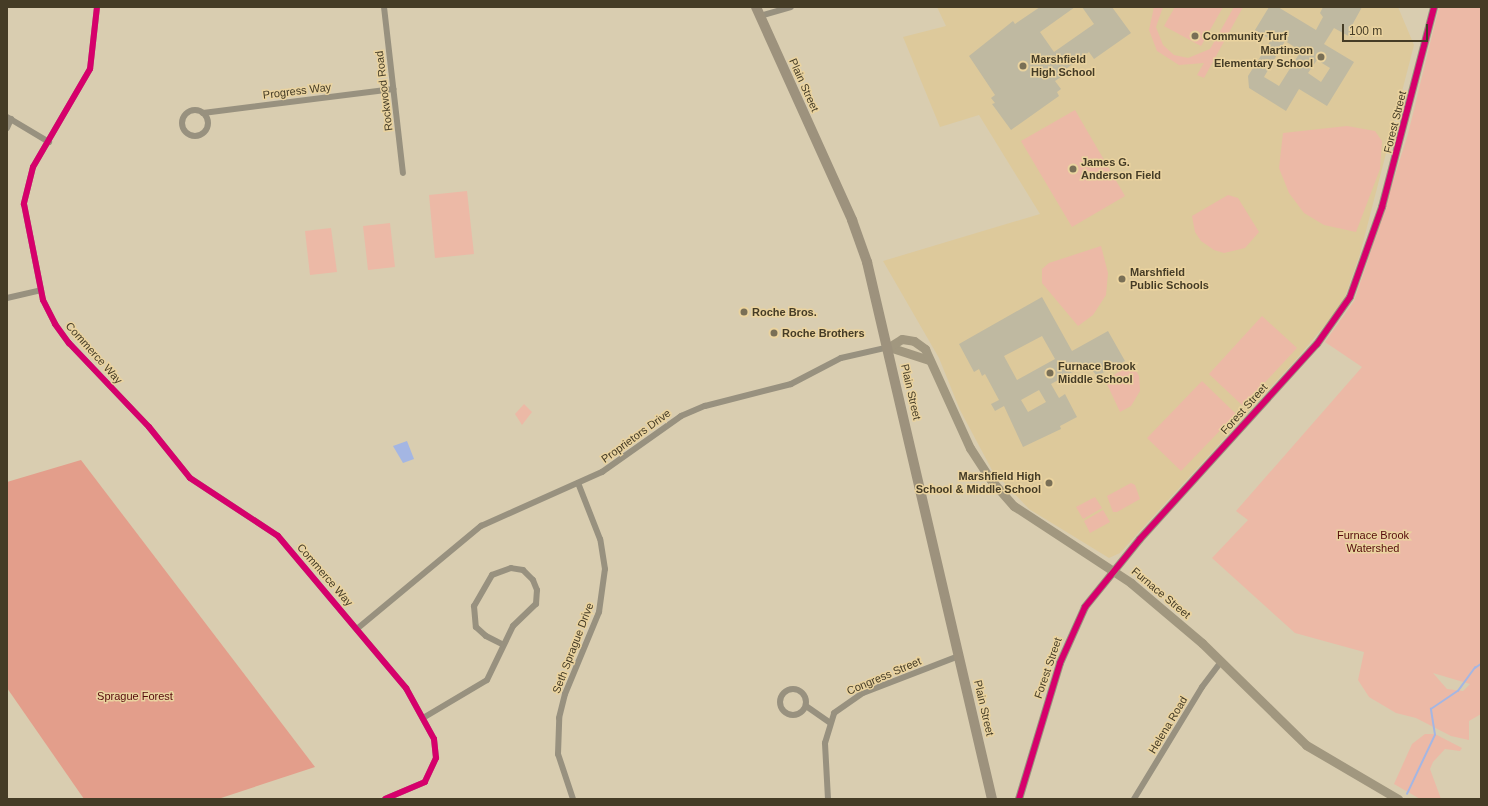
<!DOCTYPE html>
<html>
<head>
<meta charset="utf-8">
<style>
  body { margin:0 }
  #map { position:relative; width:1488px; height:806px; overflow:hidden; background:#d9cdb0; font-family:Arial,sans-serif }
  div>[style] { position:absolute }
  .built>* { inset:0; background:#ddc99b }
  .green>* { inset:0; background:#ecb9a6 }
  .forest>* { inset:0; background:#e39e8b }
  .water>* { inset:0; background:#a4b6e3 }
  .stream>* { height:1.5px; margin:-0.75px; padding:0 0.75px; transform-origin:0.75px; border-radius:0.75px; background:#a4b6e3 }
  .building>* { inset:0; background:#bfb9a1 }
  .minor>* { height:6px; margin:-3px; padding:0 3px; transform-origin:3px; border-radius:3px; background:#98917f }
  .minor>.ring { margin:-3px; padding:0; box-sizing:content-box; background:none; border:6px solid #98917f; border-radius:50% }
  .tertiary>* { height:8px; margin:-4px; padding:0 4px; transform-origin:4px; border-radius:4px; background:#98917f }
  .secondary>* { height:9px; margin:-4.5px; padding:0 4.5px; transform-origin:4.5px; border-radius:4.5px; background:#a1977f }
  .primary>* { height:10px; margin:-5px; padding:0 5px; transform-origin:5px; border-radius:5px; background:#9d927d }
  .cycleway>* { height:6px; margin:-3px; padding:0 3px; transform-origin:3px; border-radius:3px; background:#d6006c }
  .dots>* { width:11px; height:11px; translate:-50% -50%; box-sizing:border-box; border:2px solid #ead39f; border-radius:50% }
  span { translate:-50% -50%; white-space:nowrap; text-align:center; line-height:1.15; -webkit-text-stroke:3px #ead39f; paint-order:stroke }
  .poi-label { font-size:11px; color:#453c26; font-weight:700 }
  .left { translate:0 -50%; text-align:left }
  .right { translate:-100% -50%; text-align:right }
  .street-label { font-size:11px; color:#453c26 }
  .park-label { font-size:11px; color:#550a0b }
  .frame { position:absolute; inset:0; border:8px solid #453c26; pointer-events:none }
  .scale { position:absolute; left:1342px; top:24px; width:86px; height:18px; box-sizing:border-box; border:2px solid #453c26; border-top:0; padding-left:5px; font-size:12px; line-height:14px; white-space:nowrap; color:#453c26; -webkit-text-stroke:3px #ead39f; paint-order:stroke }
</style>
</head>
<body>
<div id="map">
  <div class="built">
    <i style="clip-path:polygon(937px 7px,1398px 7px,1414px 45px,1360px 254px,1345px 297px,1332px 317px,1293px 363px,1120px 553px,1109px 558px,1029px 509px,992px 470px,960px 410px,939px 358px,883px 261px,1040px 214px,979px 115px,940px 127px,903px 37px,946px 26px)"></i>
  </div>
  <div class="green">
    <i style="clip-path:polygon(1154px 7px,1163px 7px,1156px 27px,1163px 45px,1174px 55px,1188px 58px,1210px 49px,1234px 7px,1243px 7px,1204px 78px,1197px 75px,1204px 63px,1179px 65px,1157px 51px,1149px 30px)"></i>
    <i style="clip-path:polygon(1175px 7px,1223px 7px,1201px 46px,1164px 26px)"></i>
    <i style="clip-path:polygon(evenodd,1439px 7px,1481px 7px,1481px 714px,1469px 721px,1469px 740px,1451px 736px,1416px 718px,1396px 713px,1369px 697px,1358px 680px,1364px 652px,1295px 633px,1212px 558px,1248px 520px,1236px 511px,1362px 367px,1325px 342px,1354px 301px,1368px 260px,1408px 134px,1439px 7px,1433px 673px,1470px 684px,1463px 691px,1447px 689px,1433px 673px)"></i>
    <i style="clip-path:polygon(1075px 110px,1125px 196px,1072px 227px,1021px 141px)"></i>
    <i style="clip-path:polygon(1347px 126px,1375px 131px,1382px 141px,1380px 169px,1356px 232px,1324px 225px,1304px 213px,1289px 193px,1279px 168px,1283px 133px)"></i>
    <i style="clip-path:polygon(467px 191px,474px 254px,435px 258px,429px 195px)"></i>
    <i style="clip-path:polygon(1228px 195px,1238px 198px,1259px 232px,1245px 248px,1224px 253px,1214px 250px,1201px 241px,1195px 232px,1192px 216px)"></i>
    <i style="clip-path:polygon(390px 223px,395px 267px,368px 270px,363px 226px)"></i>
    <i style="clip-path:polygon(331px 228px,337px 272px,310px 275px,305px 231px)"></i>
    <i style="clip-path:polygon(1101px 246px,1108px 273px,1106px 295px,1093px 315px,1078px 326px,1042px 283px,1042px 269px,1049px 263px)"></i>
    <i style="clip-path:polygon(1262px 316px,1297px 348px,1243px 406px,1209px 374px)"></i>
    <i style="clip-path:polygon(1132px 363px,1139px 376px,1140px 391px,1131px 406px,1120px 412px,1107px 384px,1108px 379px)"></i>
    <i style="clip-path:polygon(1202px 381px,1236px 414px,1181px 471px,1147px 438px)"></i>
    <i style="clip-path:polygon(524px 404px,532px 412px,522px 425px,515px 414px)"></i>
    <i style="clip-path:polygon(1131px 483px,1135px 485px,1140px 499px,1117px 512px,1113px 512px,1107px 496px)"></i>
    <i style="clip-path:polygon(1095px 497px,1102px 508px,1083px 519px,1076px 507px)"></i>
    <i style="clip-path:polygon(1103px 510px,1110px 522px,1090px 533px,1084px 521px)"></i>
    <i style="clip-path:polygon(1425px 734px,1435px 734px,1462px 748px,1460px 751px,1445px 749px,1433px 762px,1430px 769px,1441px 799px,1420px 799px,1394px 784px,1412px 744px)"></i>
  </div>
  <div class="forest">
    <i style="clip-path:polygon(81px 460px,315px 767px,218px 799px,84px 799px,7px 688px,7px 482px)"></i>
  </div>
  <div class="water">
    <i style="clip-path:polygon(407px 441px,414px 459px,403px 463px,393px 446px)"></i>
  </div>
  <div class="stream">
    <i style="left:1407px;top:794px;width:65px;rotate:-64.6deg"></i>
    <i style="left:1435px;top:735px;width:26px;rotate:-99deg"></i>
    <i style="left:1431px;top:709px;width:32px;rotate:-34deg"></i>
    <i style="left:1458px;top:691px;width:29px;rotate:-54deg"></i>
    <i style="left:1475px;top:668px;width:7px;rotate:-34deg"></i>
  </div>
  <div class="building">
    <i style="clip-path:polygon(1040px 7px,1075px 7px,1040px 32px,1054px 52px,1094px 24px,1082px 7px,1112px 7px,1131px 33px,1094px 59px,1089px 52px,1059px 74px,1061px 77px,1055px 81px,1061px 89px,1057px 92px,1059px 96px,1011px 130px,992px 104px,995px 103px,991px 98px,995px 95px,969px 56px,1013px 21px,1015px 24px)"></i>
    <i style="clip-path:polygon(evenodd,1269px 7px,1278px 7px,1316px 30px,1323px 17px,1320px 13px,1323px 7px,1362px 7px,1350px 29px,1356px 32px,1352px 38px,1334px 28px,1324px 44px,1354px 62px,1327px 106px,1299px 89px,1286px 111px,1249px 88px,1248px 76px,1271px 40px,1255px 30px,1269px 7px,1285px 41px,1301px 51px,1279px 86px,1264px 77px,1285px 41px,1269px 7px,1317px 60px,1330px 68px,1321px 82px,1308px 73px,1317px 60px)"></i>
    <i style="clip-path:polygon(evenodd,1042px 297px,1072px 351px,1108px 331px,1125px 361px,1097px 376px,1087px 364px,1051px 384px,1059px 398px,1065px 394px,1077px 417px,1060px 426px,1061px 429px,1023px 447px,1004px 406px,995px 411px,991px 404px,999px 400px,985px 374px,982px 376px,979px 369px,974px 372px,959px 344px,1042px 297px,1042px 336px,1055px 359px,1017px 380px,1004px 356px,1042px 336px,1042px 297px,1039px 390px,1046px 402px,1028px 412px,1021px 400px,1039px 390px)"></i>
  </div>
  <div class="minor">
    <i style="left:97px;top:7px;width:62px;rotate:96.4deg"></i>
    <i style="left:90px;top:69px;width:113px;rotate:120.2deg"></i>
    <i style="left:33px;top:167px;width:38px;rotate:104deg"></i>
    <i style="left:24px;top:204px;width:98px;rotate:78.8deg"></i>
    <i style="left:43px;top:300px;width:27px;rotate:63deg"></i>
    <i style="left:55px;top:324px;width:24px;rotate:54deg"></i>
    <i style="left:69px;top:343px;width:116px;rotate:46.4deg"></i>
    <i style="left:149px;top:427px;width:65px;rotate:51.2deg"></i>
    <i style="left:190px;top:478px;width:105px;rotate:33.4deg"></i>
    <i style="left:278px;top:536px;width:199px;rotate:49.9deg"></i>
    <i style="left:406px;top:688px;width:58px;rotate:61.2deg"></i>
    <i style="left:434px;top:739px;width:19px;rotate:84deg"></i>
    <i style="left:436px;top:758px;width:26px;rotate:115deg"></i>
    <i style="left:425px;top:782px;width:43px;rotate:157deg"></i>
    <i style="left:384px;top:7px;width:167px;rotate:83.5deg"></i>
    <i style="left:760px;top:16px;width:32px;rotate:-16deg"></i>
    <i class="ring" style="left:182px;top:110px;width:20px;height:20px"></i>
    <i style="left:203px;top:113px;width:192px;rotate:-7.2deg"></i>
    <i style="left:7px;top:117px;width:49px;rotate:30.8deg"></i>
    <i style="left:7px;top:128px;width:10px;rotate:-66deg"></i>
    <i style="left:7px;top:298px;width:35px;rotate:-13deg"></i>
    <i style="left:358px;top:628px;width:160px;rotate:-39.7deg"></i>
    <i style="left:481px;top:526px;width:133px;rotate:-24.1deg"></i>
    <i style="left:602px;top:472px;width:97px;rotate:-35.3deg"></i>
    <i style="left:681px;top:416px;width:26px;rotate:-23deg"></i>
    <i style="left:705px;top:406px;width:89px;rotate:-14.3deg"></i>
    <i style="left:791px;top:384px;width:56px;rotate:-27.5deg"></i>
    <i style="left:841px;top:358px;width:49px;rotate:-12.9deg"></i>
    <i class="ring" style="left:780px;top:689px;width:20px;height:20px"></i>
    <i style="left:806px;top:706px;width:28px;rotate:35deg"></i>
    <i style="left:423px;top:718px;width:74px;rotate:-30.7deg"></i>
    <i style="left:487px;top:680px;width:60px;rotate:-64.3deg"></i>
    <i style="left:513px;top:626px;width:32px;rotate:-44deg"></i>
    <i style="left:536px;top:604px;width:14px;rotate:-86deg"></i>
    <i style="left:537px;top:590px;width:11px;rotate:-112deg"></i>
    <i style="left:533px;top:580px;width:14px;rotate:-135deg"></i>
    <i style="left:523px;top:570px;width:12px;rotate:-171deg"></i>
    <i style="left:511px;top:568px;width:20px;rotate:160deg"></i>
    <i style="left:492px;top:575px;width:36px;rotate:120deg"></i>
    <i style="left:474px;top:606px;width:21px;rotate:85deg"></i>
    <i style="left:476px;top:627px;width:13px;rotate:42deg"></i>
    <i style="left:486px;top:636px;width:18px;rotate:27deg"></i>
    <i style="left:573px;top:799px;width:47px;rotate:-108.4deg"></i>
    <i style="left:558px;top:754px;width:36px;rotate:-88deg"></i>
    <i style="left:559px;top:718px;width:25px;rotate:-76deg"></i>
    <i style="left:565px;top:694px;width:89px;rotate:-67.5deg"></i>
    <i style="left:599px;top:612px;width:43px;rotate:-82.1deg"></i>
    <i style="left:605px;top:569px;width:30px;rotate:-99deg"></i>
    <i style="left:600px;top:539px;width:60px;rotate:-111.4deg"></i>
    <i style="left:828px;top:799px;width:56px;rotate:-93.1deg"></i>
    <i style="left:825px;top:743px;width:31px;rotate:-73deg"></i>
    <i style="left:834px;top:713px;width:35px;rotate:-35deg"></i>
    <i style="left:863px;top:693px;width:103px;rotate:-21.1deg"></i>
    <i style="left:1134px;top:799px;width:131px;rotate:-58.7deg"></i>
    <i style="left:1202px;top:687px;width:31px;rotate:-53deg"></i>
  </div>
  <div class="tertiary">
    <i style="left:1019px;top:799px;width:142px;rotate:-73.2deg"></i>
    <i style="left:1060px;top:663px;width:61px;rotate:-65.9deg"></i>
    <i style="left:1085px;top:607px;width:87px;rotate:-51deg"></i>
    <i style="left:1140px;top:539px;width:263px;rotate:-47.8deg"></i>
    <i style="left:1317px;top:344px;width:57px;rotate:-54.9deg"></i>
    <i style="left:1350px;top:297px;width:96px;rotate:-70.4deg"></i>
    <i style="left:1382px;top:207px;width:207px;rotate:-75.4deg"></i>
  </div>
  <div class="secondary">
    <i style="left:929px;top:360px;width:42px;rotate:-162deg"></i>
    <i style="left:889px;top:347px;width:15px;rotate:-32deg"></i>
    <i style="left:902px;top:339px;width:12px;rotate:9deg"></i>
    <i style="left:914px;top:341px;width:14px;rotate:36deg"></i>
    <i style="left:925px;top:349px;width:109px;rotate:65.6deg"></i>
    <i style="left:970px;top:448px;width:38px;rotate:57deg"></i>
    <i style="left:991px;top:480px;width:35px;rotate:49deg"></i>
    <i style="left:1014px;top:506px;width:140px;rotate:33.3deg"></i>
    <i style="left:1131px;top:583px;width:93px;rotate:40.2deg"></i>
    <i style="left:1202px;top:643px;width:146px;rotate:44.4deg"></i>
    <i style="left:1306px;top:745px;width:107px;rotate:30.4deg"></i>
  </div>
  <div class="primary">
    <i style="left:756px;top:7px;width:234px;rotate:65.7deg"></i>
    <i style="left:852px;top:220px;width:45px;rotate:70.3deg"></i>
    <i style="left:867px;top:262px;width:551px;rotate:76.9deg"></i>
  </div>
  <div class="cycleway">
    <i style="left:97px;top:7px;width:62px;rotate:96.4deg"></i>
    <i style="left:90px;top:69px;width:113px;rotate:120.2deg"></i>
    <i style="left:33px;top:167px;width:38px;rotate:104deg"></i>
    <i style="left:24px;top:204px;width:98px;rotate:78.8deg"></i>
    <i style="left:43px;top:300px;width:27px;rotate:63deg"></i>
    <i style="left:55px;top:324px;width:24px;rotate:54deg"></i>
    <i style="left:69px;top:343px;width:116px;rotate:46.4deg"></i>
    <i style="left:149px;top:427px;width:65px;rotate:51.2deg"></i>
    <i style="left:190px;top:478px;width:105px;rotate:33.4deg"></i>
    <i style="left:278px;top:536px;width:199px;rotate:49.9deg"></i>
    <i style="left:406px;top:688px;width:58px;rotate:61.2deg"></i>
    <i style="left:434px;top:739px;width:19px;rotate:84deg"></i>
    <i style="left:436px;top:758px;width:26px;rotate:115deg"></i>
    <i style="left:425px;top:782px;width:43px;rotate:157deg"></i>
    <i style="left:1019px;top:799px;width:142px;rotate:-73.2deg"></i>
    <i style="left:1060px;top:663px;width:61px;rotate:-65.9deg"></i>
    <i style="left:1085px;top:607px;width:87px;rotate:-51deg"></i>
    <i style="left:1140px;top:539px;width:263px;rotate:-47.8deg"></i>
    <i style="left:1317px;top:344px;width:57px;rotate:-54.9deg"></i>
    <i style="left:1350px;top:297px;width:96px;rotate:-70.4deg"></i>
    <i style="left:1382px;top:207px;width:207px;rotate:-75.4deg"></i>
  </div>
  <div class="dots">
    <i style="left:1195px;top:36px;background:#796f56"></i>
    <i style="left:1321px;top:57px;background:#796f56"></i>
    <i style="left:1023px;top:66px;background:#796f56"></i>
    <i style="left:1073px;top:169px;background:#796f56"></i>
    <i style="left:1122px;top:279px;background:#796f56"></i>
    <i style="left:744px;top:312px;background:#796f56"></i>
    <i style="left:774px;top:333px;background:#796f56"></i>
    <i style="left:1050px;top:373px;background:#796f56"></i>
    <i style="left:1049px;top:483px;background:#796f56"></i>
  </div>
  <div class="poi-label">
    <span class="left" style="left:1203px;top:36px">Community Turf</span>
    <span class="right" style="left:1313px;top:57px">Martinson<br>Elementary School</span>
    <span class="left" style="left:1031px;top:66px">Marshfield<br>High School</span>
    <span class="left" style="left:1081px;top:169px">James G.<br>Anderson Field</span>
    <span class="left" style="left:1130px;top:279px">Marshfield<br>Public Schools</span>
    <span class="left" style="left:752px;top:312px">Roche Bros.</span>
    <span class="left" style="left:782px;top:333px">Roche Brothers</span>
    <span class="left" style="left:1058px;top:373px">Furnace Brook<br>Middle School</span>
    <span class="right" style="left:1041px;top:483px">Marshfield High<br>School &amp; Middle School</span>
  </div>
  <div class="street-label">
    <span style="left:804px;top:85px;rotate:66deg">Plain Street</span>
    <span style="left:297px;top:91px;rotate:-7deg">Progress Way</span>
    <span style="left:384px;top:91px;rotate:-97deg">Rockwood Road</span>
    <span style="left:1395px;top:122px;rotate:-76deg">Forest Street</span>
    <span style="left:94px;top:353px;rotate:48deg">Commerce Way</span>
    <span style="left:911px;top:392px;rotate:77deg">Plain Street</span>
    <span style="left:1244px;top:409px;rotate:-48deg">Forest Street</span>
    <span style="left:636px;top:436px;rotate:-36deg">Proprietors Drive</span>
    <span style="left:325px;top:575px;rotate:49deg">Commerce Way</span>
    <span style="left:1161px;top:593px;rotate:40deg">Furnace Street</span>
    <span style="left:573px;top:648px;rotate:-69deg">Seth Sprague Drive</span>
    <span style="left:1048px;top:668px;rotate:-71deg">Forest Street</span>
    <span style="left:884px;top:676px;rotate:-23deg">Congress Street</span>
    <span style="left:984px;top:708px;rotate:77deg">Plain Street</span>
    <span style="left:1168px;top:725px;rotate:-59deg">Helena Road</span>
  </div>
  <div class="park-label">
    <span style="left:1373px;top:542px">Furnace Brook<br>Watershed</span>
    <span style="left:135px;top:696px">Sprague Forest</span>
  </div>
  <div class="frame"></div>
  <div class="scale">100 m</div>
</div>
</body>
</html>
